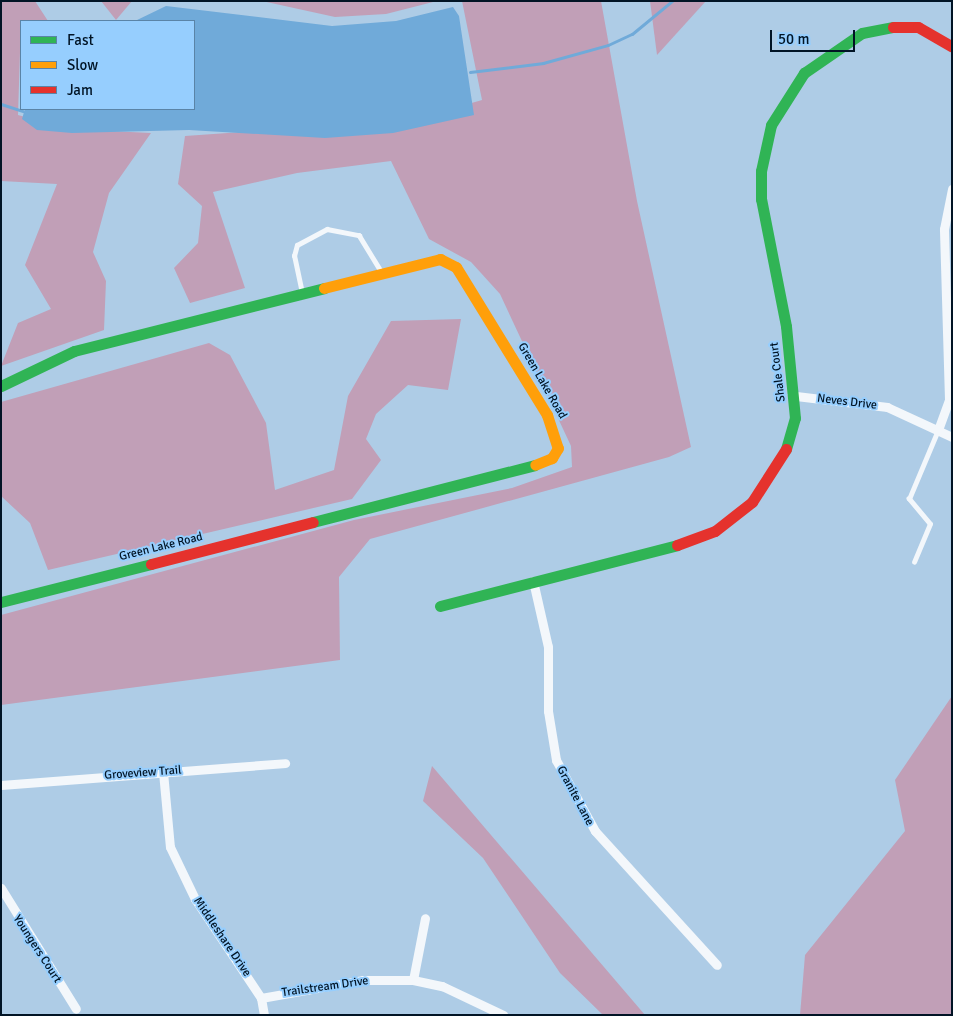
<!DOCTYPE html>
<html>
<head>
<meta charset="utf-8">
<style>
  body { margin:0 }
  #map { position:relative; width:953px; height:1016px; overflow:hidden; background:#aecce6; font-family:Signika,sans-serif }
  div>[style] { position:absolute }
  .green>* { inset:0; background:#c19fb7 }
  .water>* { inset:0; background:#70aad9 }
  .stream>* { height:3px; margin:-1.5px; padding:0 1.5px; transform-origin:1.5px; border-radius:1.5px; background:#70aad9 }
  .lane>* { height:4.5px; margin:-2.25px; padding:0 2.25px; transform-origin:2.25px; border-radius:2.25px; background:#f3f7fb }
  .street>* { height:9px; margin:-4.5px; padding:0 4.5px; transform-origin:4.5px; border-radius:4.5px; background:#f3f7fb }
  .fast>* { height:11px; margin:-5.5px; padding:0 5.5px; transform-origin:5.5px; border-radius:5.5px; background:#30b455 }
  .slow>* { height:11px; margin:-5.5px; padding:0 5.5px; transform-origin:5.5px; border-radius:5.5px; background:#ff9f0a }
  .jam>* { height:11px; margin:-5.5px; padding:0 5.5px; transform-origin:5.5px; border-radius:5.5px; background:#e5322d }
  span { translate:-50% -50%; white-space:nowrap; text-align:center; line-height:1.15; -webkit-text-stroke:4px #96cefe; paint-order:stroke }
  .street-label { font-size:12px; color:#011425 }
  .frame { position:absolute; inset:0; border:2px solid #011425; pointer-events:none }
  .legend { position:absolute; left:20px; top:20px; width:175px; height:90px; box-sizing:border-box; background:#96cefe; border:1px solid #5a84a7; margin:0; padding:6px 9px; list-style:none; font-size:15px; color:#011425 }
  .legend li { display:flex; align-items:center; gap:10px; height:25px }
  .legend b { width:25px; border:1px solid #5a84a7 }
  .scale { position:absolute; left:770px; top:30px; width:85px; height:22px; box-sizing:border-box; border:2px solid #011425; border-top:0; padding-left:6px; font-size:15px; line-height:18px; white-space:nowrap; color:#011425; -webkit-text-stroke:4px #96cefe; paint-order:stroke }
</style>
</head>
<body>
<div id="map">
  <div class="green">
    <i style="clip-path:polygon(1px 1px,35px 1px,48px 21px,21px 21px,18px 115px,68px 129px,151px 133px,109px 193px,93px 252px,106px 281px,104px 330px,1px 366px,18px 323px,51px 309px,25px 265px,57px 184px,1px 181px)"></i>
    <i style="clip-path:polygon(101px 1px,132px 1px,116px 20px)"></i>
    <i style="clip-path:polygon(262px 1px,437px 1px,386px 14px,335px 17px)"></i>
    <i style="clip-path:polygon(462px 1px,601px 1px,637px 201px,691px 447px,669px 457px,370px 539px,339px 577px,340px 660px,1px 705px,1px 615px,354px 520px,512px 488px,572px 467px,571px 446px,500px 294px,471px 262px,429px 239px,391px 161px,297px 173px,213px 192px,245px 288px,190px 303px,174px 268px,198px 243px,202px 206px,178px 184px,185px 136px,413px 120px,482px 100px)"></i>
    <i style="clip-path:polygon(650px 1px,706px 1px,657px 55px)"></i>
    <i style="clip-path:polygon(461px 319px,448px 390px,408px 385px,376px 414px,366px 439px,381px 460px,352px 499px,48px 570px,30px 523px,1px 496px,1px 402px,209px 343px,230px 355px,266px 423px,275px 490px,334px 470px,348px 396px,391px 321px)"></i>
    <i style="clip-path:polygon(952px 696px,952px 1015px,800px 1015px,805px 955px,905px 831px,895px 780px)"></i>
    <i style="clip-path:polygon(432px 766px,645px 1015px,603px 1015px,560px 973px,483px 858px,423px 801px)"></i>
  </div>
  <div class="water">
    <i style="clip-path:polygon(166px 6px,332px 26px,396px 21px,453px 7px,459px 16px,474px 115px,393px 133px,325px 138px,189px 130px,72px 133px,37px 130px,22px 119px,25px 109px,194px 109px,194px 21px,135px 21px)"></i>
  </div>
  <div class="stream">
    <i style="left:470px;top:72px;width:74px;rotate:-7deg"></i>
    <i style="left:543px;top:63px;width:67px;rotate:-15.5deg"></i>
    <i style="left:608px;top:45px;width:26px;rotate:-25deg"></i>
    <i style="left:632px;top:34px;width:52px;rotate:-39.5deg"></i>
    <i style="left:1px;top:104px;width:23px;rotate:18deg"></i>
  </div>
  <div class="lane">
    <i style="left:302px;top:293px;width:38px;rotate:-102deg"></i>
    <i style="left:294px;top:256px;width:11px;rotate:-75deg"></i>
    <i style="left:297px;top:245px;width:34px;rotate:-28deg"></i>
    <i style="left:327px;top:229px;width:33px;rotate:11deg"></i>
    <i style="left:359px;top:235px;width:42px;rotate:58.6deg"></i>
    <i style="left:914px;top:562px;width:41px;rotate:-67.2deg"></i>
    <i style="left:930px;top:524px;width:33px;rotate:-130deg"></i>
    <i style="left:909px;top:499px;width:75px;rotate:-67.2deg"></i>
  </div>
  <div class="street">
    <i style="left:796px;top:396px;width:92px;rotate:6.9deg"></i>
    <i style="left:887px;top:407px;width:72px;rotate:24.8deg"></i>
    <i style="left:938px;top:430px;width:33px;rotate:-70deg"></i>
    <i style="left:949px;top:399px;width:170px;rotate:-91.7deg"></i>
    <i style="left:944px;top:229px;width:41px;rotate:-78.7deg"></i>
    <i style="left:533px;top:581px;width:68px;rotate:77.2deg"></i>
    <i style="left:548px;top:647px;width:64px;rotate:90deg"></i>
    <i style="left:548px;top:711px;width:50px;rotate:80.7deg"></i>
    <i style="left:556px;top:760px;width:81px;rotate:61.2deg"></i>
    <i style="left:595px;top:831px;width:181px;rotate:47.7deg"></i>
    <i style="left:163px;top:772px;width:75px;rotate:84.7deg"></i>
    <i style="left:170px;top:847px;width:58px;rotate:64.3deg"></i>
    <i style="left:195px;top:899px;width:119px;rotate:56.3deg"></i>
    <i style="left:261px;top:998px;width:17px;rotate:80deg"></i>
    <i style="left:1px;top:785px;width:285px;rotate:-4.4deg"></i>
    <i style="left:1px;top:888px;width:142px;rotate:58.2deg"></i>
    <i style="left:413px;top:980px;width:63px;rotate:-79deg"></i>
    <i style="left:261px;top:998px;width:104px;rotate:-10deg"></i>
    <i style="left:363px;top:980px;width:50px"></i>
    <i style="left:413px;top:980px;width:30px;rotate:12deg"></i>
    <i style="left:442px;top:986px;width:68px;rotate:25.4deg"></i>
  </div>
  <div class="fast">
    <i style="left:1px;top:386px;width:81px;rotate:-25.6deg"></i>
    <i style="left:74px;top:351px;width:258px;rotate:-14.1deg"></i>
    <i style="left:786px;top:449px;width:32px;rotate:-74deg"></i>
    <i style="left:795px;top:418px;width:92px;rotate:-95.6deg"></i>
    <i style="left:786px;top:326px;width:129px;rotate:-101.1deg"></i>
    <i style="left:761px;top:199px;width:28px;rotate:-90deg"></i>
    <i style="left:761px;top:171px;width:47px;rotate:-77.7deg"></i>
    <i style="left:771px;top:125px;width:62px;rotate:-57.6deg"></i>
    <i style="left:804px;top:73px;width:70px;rotate:-34.6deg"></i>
    <i style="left:862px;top:33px;width:32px;rotate:-11deg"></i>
    <i style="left:313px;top:522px;width:229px;rotate:-14.4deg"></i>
    <i style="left:1px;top:602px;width:155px;rotate:-14.2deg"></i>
    <i style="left:440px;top:606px;width:245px;rotate:-14.4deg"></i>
  </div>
  <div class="slow">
    <i style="left:324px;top:288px;width:120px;rotate:-14deg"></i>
    <i style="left:440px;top:259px;width:18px;rotate:27deg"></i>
    <i style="left:456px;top:267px;width:174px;rotate:58.4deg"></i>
    <i style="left:547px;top:415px;width:35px;rotate:72deg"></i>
    <i style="left:558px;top:448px;width:12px;rotate:121deg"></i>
    <i style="left:552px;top:458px;width:18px;rotate:158deg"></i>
  </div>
  <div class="jam">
    <i style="left:893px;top:27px;width:25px"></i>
    <i style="left:918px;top:27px;width:39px;rotate:30deg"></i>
    <i style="left:677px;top:545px;width:40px;rotate:-20.2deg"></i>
    <i style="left:715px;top:531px;width:47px;rotate:-38.1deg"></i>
    <i style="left:752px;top:502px;width:63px;rotate:-57.3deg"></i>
    <i style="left:151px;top:564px;width:167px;rotate:-14.5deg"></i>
  </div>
  <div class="street-label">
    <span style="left:778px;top:372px;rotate:-97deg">Shale Court</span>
    <span style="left:542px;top:381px;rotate:60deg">Green Lake Road</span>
    <span style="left:847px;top:402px;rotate:7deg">Neves Drive</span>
    <span style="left:161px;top:547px;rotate:-14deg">Green Lake Road</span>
    <span style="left:143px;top:773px;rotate:-4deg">Groveview Trail</span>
    <span style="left:575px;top:796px;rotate:62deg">Granite Lane</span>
    <span style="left:222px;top:937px;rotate:56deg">Middleshare Drive</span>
    <span style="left:37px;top:949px;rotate:57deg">Youngers Court</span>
    <span style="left:325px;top:987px;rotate:-8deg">Trailstream Drive</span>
  </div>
  <div class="frame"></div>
  <ul class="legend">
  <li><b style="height:6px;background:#30b455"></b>Fast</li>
  <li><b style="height:6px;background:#ff9f0a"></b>Slow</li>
  <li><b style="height:6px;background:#e5322d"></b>Jam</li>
  </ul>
  <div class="scale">50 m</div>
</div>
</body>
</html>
